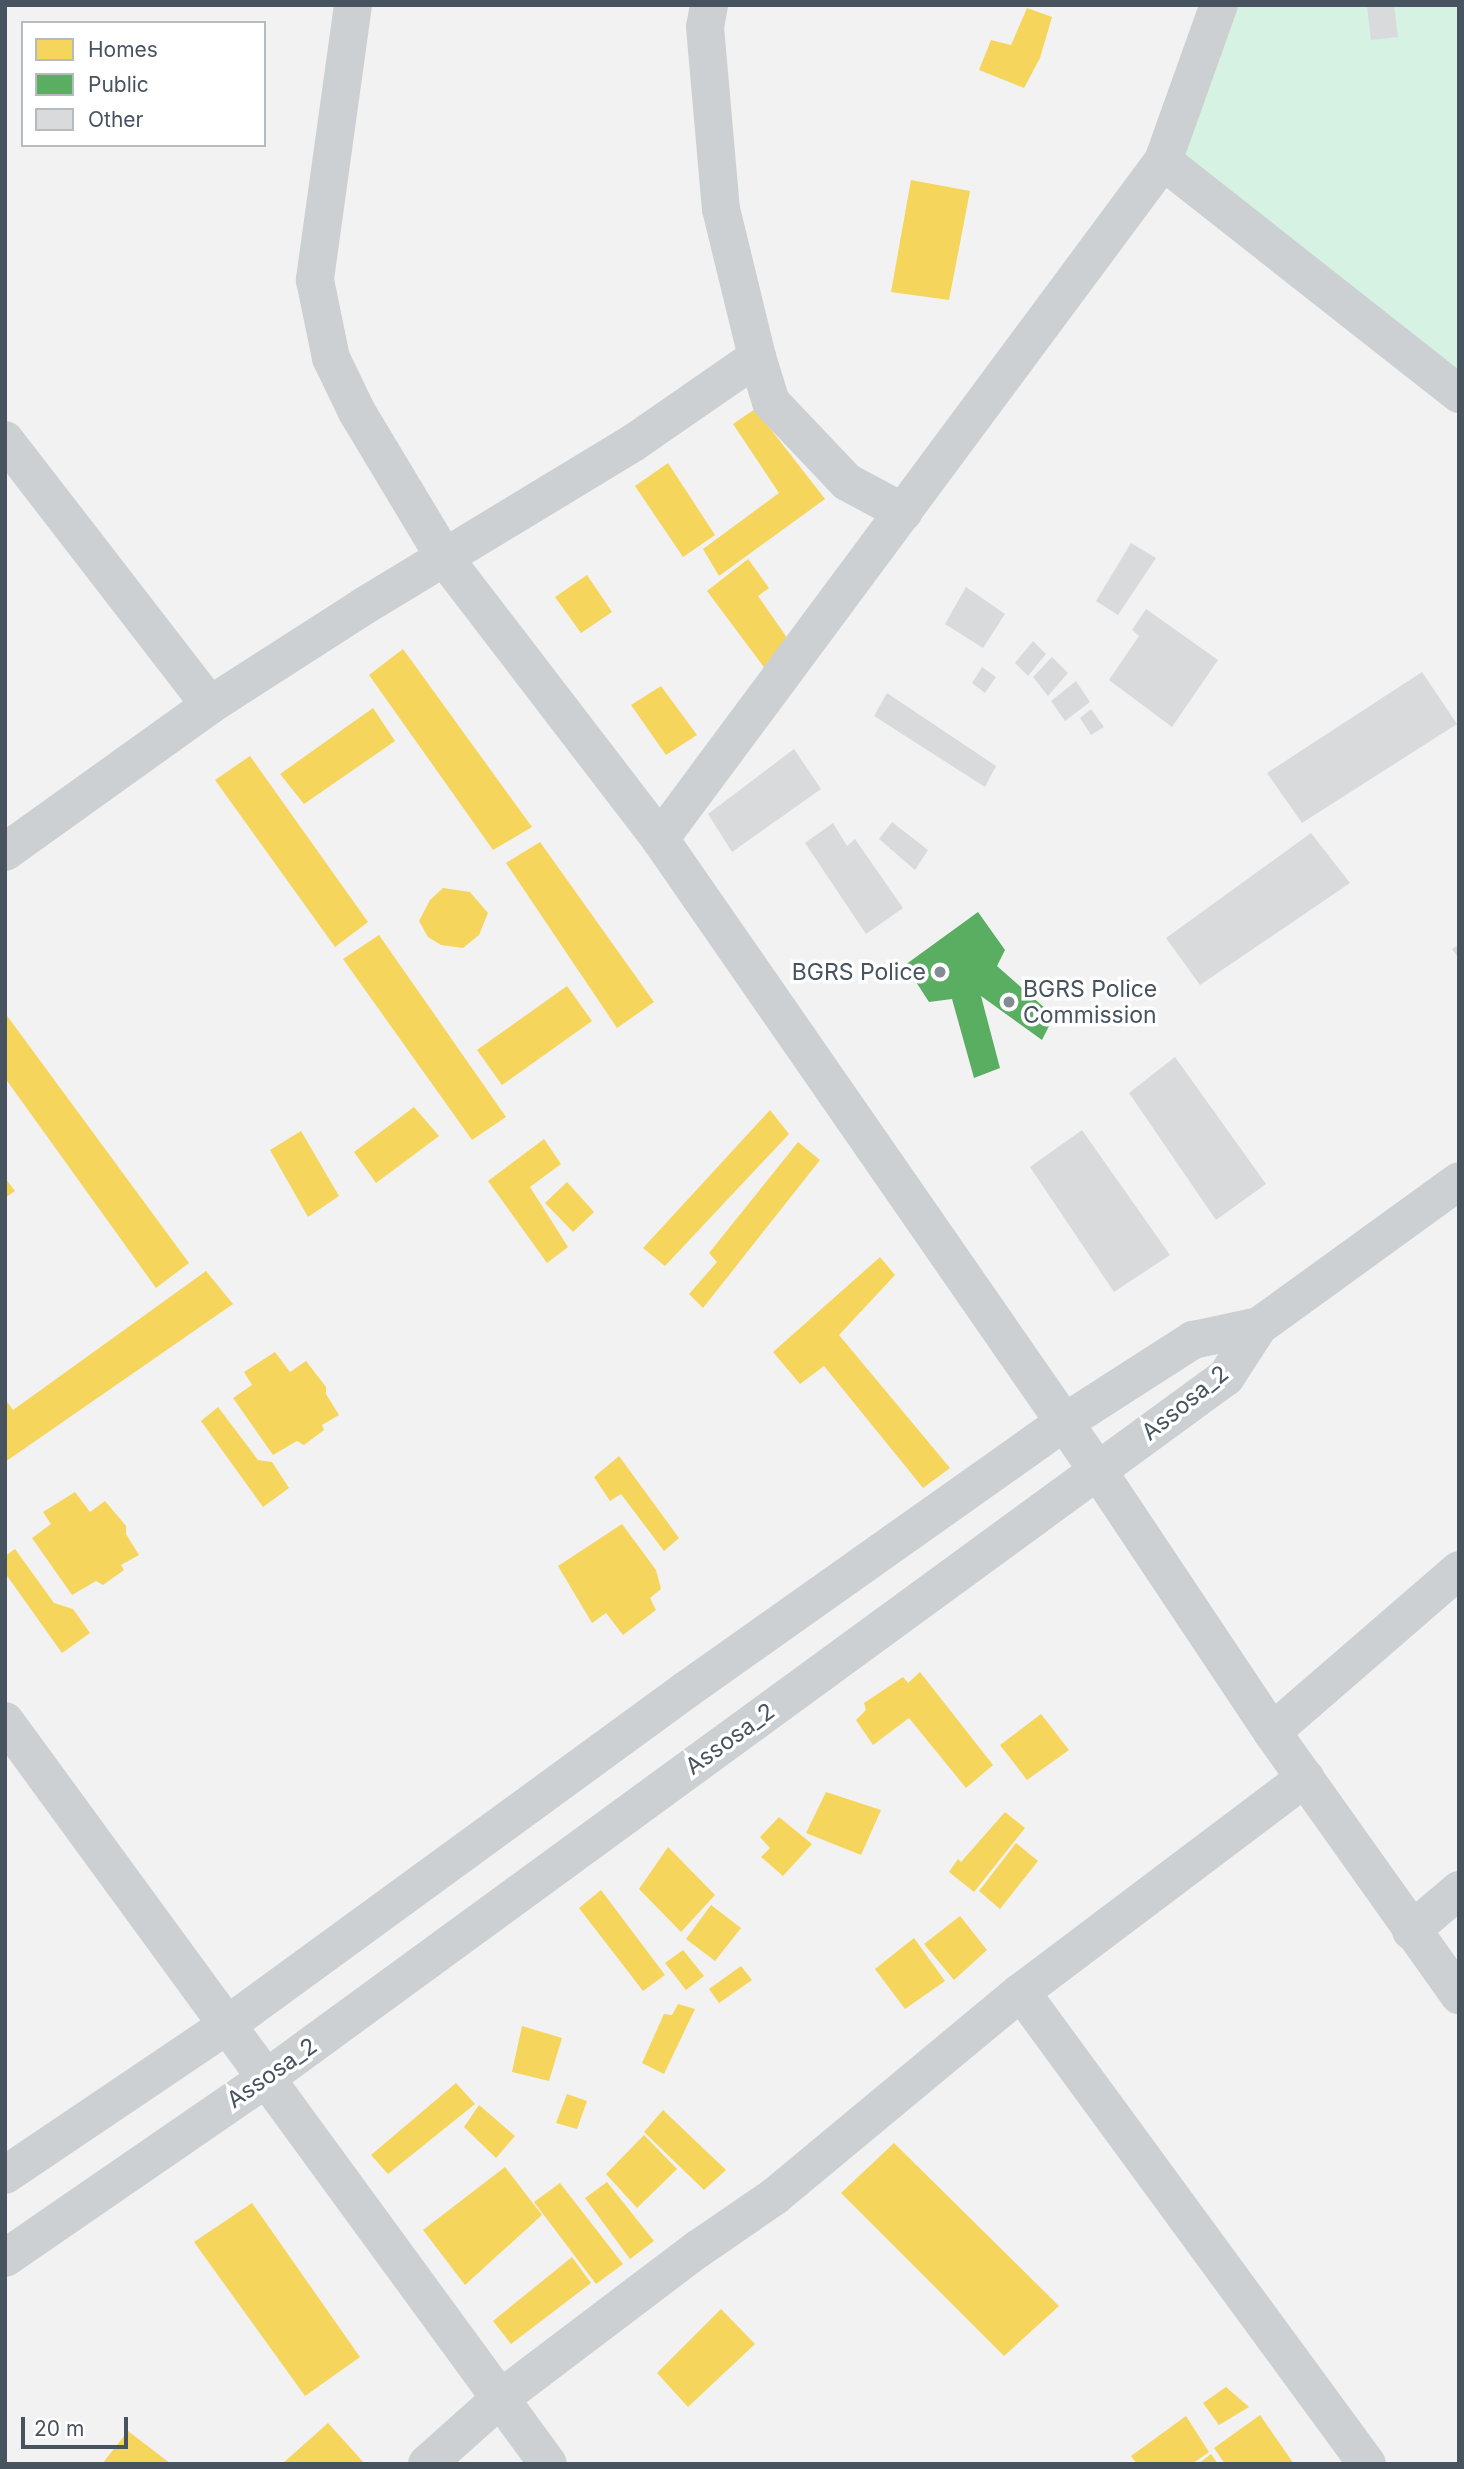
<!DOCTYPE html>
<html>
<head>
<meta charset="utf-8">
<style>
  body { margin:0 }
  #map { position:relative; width:1464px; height:2469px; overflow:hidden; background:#f2f2f2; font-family:Inter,sans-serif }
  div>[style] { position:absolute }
  .green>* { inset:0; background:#d5f2e2 }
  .homes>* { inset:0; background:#f6d55c }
  .public>* { inset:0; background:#5aae61 }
  .building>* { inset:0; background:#d9dadc }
  .minor>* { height:38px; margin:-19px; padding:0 19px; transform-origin:19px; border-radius:19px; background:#cdd0d3 }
  .dots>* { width:19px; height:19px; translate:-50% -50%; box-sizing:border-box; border:4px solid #fff; border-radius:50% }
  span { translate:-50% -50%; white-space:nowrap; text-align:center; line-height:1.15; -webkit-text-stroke:7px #fff; paint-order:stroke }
  .poi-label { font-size:23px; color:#475460 }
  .right { translate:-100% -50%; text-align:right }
  .left { translate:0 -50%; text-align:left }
  .street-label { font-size:23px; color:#475460 }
  .frame { position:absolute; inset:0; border:7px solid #475460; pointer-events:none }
  .legend { position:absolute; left:21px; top:21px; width:245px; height:126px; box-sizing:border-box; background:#fff; border:2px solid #b5bbbf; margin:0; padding:9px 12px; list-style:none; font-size:21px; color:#475460 }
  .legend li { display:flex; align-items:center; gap:14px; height:35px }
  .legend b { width:35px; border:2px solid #b5bbbf }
  .scale { position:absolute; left:21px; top:2417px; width:107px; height:32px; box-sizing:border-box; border:4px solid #475460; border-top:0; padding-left:9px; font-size:21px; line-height:24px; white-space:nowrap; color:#475460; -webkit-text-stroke:5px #fff; paint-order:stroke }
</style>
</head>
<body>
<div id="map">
  <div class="green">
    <i style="clip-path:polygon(1225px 5px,1459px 5px,1459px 394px,1167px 164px)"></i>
  </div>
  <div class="homes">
    <i style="clip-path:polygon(1027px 8px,1052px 17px,1040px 58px,1024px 88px,979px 70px,991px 40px,1011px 45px)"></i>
    <i style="clip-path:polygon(911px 180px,970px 191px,949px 300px,891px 292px)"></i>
    <i style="clip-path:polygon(755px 409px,825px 499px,719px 576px,703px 549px,779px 493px,733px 424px)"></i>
    <i style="clip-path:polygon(668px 463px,715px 535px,683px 557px,635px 486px)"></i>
    <i style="clip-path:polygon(748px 559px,769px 588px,758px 596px,797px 652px,769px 674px,707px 591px)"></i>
    <i style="clip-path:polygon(587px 575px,612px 612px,581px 633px,555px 597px)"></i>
    <i style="clip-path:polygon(403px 649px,532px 827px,493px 850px,369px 675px)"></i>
    <i style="clip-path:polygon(661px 686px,697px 735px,666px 755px,631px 705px)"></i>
    <i style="clip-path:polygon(373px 708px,395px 741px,304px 804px,280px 774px)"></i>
    <i style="clip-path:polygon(250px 756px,368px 922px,335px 947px,215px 780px)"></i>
    <i style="clip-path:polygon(540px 842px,654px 1002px,617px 1028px,506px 863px)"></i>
    <i style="clip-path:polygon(443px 888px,470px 892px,488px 913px,479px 935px,463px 948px,441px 945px,428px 937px,419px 921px,430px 900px)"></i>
    <i style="clip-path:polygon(379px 935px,506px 1117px,472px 1140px,343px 959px)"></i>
    <i style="clip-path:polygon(567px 986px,592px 1021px,502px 1085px,477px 1050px)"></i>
    <i style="clip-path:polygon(5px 1013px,189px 1263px,156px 1288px,5px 1078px)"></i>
    <i style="clip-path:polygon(414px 1107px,439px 1136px,376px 1183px,354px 1152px)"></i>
    <i style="clip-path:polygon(770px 1110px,789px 1134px,665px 1266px,643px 1248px)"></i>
    <i style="clip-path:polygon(301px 1131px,339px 1196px,308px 1217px,270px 1150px)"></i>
    <i style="clip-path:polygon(544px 1139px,561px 1164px,530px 1187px,568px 1247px,547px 1263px,488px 1181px)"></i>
    <i style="clip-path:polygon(798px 1142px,820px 1160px,703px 1308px,689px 1294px,717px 1262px,709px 1253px)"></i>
    <i style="clip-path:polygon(5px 1178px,15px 1191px,5px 1198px)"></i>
    <i style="clip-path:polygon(567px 1182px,594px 1212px,573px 1232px,545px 1203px)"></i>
    <i style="clip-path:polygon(880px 1257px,895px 1275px,839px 1335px,950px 1468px,923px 1488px,824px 1366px,800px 1384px,773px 1352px)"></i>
    <i style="clip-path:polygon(206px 1271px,233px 1304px,5px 1462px,5px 1399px,13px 1410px)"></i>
    <i style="clip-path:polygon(275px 1352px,290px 1372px,306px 1361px,326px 1387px,326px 1394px,339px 1415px,322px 1425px,324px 1430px,304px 1445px,297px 1441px,273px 1455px,233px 1398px,252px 1385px,244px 1372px)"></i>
    <i style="clip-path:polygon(218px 1407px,258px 1460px,272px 1462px,289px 1488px,263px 1507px,201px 1421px)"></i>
    <i style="clip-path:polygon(619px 1456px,679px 1538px,664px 1551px,621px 1494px,610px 1501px,594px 1477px)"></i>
    <i style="clip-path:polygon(75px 1492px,90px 1512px,105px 1501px,126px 1526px,126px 1534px,139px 1555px,121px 1565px,124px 1570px,103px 1585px,96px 1581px,72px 1595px,32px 1538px,51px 1524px,43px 1512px)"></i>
    <i style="clip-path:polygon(622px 1524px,656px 1570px,661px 1589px,650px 1598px,656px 1610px,623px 1635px,606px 1613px,592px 1623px,558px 1566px)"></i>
    <i style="clip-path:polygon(15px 1549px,54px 1603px,73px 1609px,90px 1633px,62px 1653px,5px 1573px,5px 1556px)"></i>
    <i style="clip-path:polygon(920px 1672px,993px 1765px,966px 1788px,909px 1718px,873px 1745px,856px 1720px,866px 1710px,864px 1703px,903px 1677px,908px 1683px)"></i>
    <i style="clip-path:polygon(1041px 1714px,1069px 1750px,1027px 1780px,1000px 1745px)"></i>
    <i style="clip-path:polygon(826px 1792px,881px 1810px,861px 1855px,806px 1833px)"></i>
    <i style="clip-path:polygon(1005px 1812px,1025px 1828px,974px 1892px,949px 1872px,958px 1859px,961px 1862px)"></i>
    <i style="clip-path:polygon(779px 1817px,812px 1844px,783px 1876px,761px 1857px,770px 1848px,760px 1837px)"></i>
    <i style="clip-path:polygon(1016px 1843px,1038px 1861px,1000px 1909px,979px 1891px)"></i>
    <i style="clip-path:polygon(668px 1847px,715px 1895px,681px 1932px,639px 1889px)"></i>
    <i style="clip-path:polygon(601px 1890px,665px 1975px,643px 1991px,579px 1908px)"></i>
    <i style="clip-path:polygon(711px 1905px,741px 1928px,715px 1961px,686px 1939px)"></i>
    <i style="clip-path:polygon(960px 1916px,987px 1950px,954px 1980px,924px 1944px)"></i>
    <i style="clip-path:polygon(914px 1938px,945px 1981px,905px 2009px,875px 1969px)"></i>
    <i style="clip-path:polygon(683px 1950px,704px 1976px,686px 1990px,665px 1963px)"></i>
    <i style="clip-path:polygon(741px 1966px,752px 1980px,719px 2003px,709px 1989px)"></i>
    <i style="clip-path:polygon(678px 2004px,695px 2009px,664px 2074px,642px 2063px,664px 2014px,672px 2015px)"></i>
    <i style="clip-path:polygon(522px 2026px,562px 2038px,549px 2081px,512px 2072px)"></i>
    <i style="clip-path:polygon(456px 2083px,475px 2104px,388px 2174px,371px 2155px)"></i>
    <i style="clip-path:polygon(567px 2094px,587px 2101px,577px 2129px,556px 2123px)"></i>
    <i style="clip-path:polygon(479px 2105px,515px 2136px,496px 2158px,464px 2127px)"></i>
    <i style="clip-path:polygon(663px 2110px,726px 2170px,704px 2190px,644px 2132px)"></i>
    <i style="clip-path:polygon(644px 2135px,677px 2169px,637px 2208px,606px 2174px)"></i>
    <i style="clip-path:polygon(894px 2143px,1059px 2306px,1004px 2356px,841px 2193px)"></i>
    <i style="clip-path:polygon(505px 2167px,542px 2215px,465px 2285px,423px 2230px)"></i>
    <i style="clip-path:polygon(607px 2182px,654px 2241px,630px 2259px,585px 2198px)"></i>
    <i style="clip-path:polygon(560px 2183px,623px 2264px,596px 2284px,534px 2202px)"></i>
    <i style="clip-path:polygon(252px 2203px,360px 2357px,305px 2396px,194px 2242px)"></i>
    <i style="clip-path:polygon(572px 2257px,591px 2283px,511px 2344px,493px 2321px)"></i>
    <i style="clip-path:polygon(721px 2309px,755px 2344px,688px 2407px,657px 2373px)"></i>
    <i style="clip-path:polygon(1226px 2387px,1249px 2407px,1219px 2425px,1203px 2403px)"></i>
    <i style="clip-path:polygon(1260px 2415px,1294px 2464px,1225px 2464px,1214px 2448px)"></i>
    <i style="clip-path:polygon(1186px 2416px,1209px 2452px,1192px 2464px,1137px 2464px,1131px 2456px)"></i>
    <i style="clip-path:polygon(328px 2423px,365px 2464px,282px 2464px)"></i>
    <i style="clip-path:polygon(128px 2431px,171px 2464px,102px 2464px)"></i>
    <i style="clip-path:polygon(1211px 2454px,1218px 2464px,1198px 2464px)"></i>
  </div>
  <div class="public">
    <i style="clip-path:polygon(978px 912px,1005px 950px,997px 966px,1054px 1016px,1042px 1040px,981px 996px,1000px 1068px,974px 1078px,952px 999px,929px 1002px,905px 965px)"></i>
  </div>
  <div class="building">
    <i style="clip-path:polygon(1367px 5px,1394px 5px,1398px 37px,1371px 40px)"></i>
    <i style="clip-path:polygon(1131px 543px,1156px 558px,1118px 615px,1096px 601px)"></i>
    <i style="clip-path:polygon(966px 587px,1005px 614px,983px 648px,945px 624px)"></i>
    <i style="clip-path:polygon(1146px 609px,1218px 660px,1172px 727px,1109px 680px,1139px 636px,1132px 630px)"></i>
    <i style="clip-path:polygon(1033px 641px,1046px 654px,1028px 676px,1015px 663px)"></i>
    <i style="clip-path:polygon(1052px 657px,1068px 673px,1048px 696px,1033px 677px)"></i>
    <i style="clip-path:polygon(982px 667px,996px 677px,985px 693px,972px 683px)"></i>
    <i style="clip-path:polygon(1422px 672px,1457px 724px,1302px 823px,1267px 773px)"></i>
    <i style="clip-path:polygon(1076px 681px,1090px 702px,1065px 721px,1051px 701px)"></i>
    <i style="clip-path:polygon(887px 693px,996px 766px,985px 787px,874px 716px)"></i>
    <i style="clip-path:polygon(1091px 709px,1104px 727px,1091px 735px,1080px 718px)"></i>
    <i style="clip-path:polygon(794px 749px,821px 789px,732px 852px,708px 814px)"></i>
    <i style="clip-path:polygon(892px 822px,928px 850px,915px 870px,879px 839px)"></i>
    <i style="clip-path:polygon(833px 823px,847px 846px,855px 839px,903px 908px,866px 934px,805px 843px)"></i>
    <i style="clip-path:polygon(1311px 833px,1350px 883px,1200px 985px,1166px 938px)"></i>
    <i style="clip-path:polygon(1459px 945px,1459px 959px,1452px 949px)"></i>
    <i style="clip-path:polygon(1175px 1057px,1266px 1184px,1216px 1220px,1129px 1093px)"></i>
    <i style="clip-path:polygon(1082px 1130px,1170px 1255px,1114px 1292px,1030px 1167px)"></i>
  </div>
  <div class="minor">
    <i style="left:353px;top:5px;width:278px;rotate:97.9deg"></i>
    <i style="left:315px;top:280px;width:80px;rotate:78.4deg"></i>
    <i style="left:331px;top:358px;width:60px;rotate:64.3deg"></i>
    <i style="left:357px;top:412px;width:173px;rotate:59deg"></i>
    <i style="left:446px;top:560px;width:352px;rotate:52.5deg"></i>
    <i style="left:660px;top:839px;width:769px;rotate:55.28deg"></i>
    <i style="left:1098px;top:1471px;width:314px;rotate:56.3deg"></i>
    <i style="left:1272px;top:1732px;width:323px;rotate:54.6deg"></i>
    <i style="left:709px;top:5px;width:22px;rotate:100deg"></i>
    <i style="left:705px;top:27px;width:183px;rotate:85deg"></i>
    <i style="left:721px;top:209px;width:152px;rotate:76.3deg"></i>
    <i style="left:757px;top:357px;width:47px;rotate:72.7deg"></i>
    <i style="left:771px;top:402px;width:110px;rotate:46.5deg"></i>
    <i style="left:847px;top:482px;width:64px;rotate:28.2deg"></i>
    <i style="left:1163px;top:161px;width:377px;rotate:38.2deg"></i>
    <i style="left:5px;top:440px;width:335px;rotate:52.3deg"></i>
    <i style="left:660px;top:839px;width:844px;rotate:-53.43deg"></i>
    <i style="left:1163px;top:161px;width:166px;rotate:-70.3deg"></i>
    <i style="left:5px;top:852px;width:252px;rotate:-35.6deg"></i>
    <i style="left:210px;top:705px;width:183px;rotate:-32.7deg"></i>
    <i style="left:364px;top:606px;width:315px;rotate:-31.2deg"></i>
    <i style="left:633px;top:443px;width:151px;rotate:-34.7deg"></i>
    <i style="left:5px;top:1721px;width:920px;rotate:53.84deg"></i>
    <i style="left:1272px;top:1732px;width:247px;rotate:-40.9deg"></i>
    <i style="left:1411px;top:1931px;width:63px;rotate:-40.5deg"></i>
    <i style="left:1021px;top:1992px;width:585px;rotate:53.76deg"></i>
    <i style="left:5px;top:2175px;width:268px;rotate:-34deg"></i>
    <i style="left:227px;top:2025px;width:568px;rotate:-36.12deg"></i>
    <i style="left:686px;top:1690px;width:461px;rotate:-35.3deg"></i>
    <i style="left:1062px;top:1424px;width:156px;rotate:-32.7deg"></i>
    <i style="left:1193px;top:1340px;width:67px;rotate:-12deg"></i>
    <i style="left:5px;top:2258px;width:316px;rotate:-34.5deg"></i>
    <i style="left:265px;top:2079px;width:1190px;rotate:-36.15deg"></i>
    <i style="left:1226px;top:1377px;width:61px;rotate:-57.1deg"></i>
    <i style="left:1259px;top:1326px;width:247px;rotate:-35.9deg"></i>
    <i style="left:427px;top:2464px;width:101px;rotate:-41.8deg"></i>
    <i style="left:502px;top:2397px;width:246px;rotate:-37.1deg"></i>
    <i style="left:698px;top:2249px;width:93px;rotate:-34.5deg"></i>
    <i style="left:775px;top:2196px;width:320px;rotate:-39.7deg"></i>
    <i style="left:1021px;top:1992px;width:356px;rotate:-37deg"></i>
  </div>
  <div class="dots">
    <i style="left:940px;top:972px;background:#838b93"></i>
    <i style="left:1009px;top:1002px;background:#838b93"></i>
  </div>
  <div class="poi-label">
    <span class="right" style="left:926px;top:972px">BGRS Police</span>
    <span class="left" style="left:1023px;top:1002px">BGRS Police<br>Commission</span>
  </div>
  <div class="street-label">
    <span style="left:1185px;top:1403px;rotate:-39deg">Assosa_2</span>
    <span style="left:730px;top:1739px;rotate:-36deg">Assosa_2</span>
    <span style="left:272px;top:2073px;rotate:-35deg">Assosa_2</span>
  </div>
  <div class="frame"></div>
  <ul class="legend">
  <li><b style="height:19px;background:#f6d55c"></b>Homes</li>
  <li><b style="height:19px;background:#5aae61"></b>Public</li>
  <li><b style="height:19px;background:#d9dadc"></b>Other</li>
  </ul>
  <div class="scale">20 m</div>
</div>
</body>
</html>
